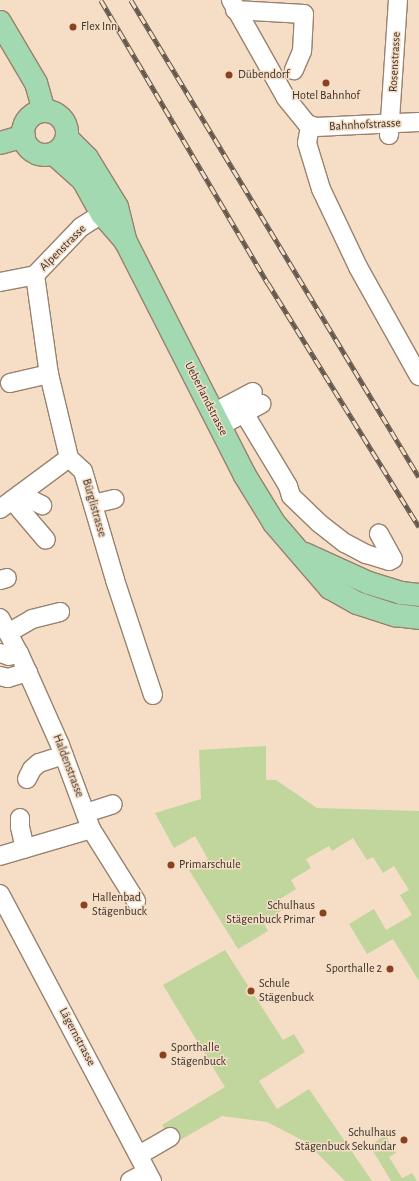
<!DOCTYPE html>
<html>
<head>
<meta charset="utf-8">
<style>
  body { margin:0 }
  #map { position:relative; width:419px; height:1181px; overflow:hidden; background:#f5ddc6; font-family:"Alegreya Sans",sans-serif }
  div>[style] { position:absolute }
  .green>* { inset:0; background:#c0d69c }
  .roads { filter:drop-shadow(1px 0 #98826e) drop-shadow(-1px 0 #98826e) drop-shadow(0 1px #98826e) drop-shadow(0 -1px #98826e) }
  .minor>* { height:18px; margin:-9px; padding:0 9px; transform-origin:9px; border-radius:9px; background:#fff }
  .major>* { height:22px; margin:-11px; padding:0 11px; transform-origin:11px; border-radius:11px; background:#a3d9b1 }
  .major>.ring { margin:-11px; padding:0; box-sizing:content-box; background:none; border:22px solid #a3d9b1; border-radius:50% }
  .rail>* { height:4.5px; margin-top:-2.25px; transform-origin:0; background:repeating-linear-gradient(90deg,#f5ddc6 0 9px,#63564b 0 18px); box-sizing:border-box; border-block:1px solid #63564b }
  .dots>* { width:11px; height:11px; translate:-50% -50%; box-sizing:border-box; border:2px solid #f5ddc6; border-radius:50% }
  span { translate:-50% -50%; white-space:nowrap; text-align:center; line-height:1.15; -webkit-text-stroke:3px #f5ddc6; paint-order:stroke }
  .poi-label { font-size:12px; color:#3b3229 }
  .left { translate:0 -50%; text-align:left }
  .right { translate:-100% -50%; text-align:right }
  .street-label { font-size:12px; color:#3b3229 }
</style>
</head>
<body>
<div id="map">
  <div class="green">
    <i style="clip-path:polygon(266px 746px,266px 780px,276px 780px,317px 808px,419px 811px,419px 981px,393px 939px,367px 954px,349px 924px,374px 909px,386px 930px,412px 915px,400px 895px,409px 890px,394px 866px,383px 873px,373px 857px,367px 860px,353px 838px,332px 851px,329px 846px,306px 859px,311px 868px,291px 880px,296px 889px,277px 901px,283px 910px,263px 922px,268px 931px,238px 949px,189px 870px,208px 859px,195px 836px,174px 848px,155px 813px,201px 799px,199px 750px)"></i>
    <i style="clip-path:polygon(225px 950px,283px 1040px,294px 1034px,305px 1052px,259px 1081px,277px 1109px,309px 1089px,372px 1181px,345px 1181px,306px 1142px,267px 1122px,222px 1116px,175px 1143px,162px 1125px,225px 1087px,163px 985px)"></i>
    <i style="clip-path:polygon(385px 1135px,396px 1153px,389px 1157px,402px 1178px,412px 1173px,417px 1181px,391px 1181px,370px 1146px)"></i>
  </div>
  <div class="roads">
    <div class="minor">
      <i style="left:231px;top:0;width:112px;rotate:60.7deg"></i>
      <i style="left:286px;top:98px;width:33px;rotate:51deg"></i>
      <i style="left:307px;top:124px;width:9px;rotate:18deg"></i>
      <i style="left:316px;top:127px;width:103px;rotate:-2.8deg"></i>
      <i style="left:235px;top:10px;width:69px;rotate:3.3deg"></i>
      <i style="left:304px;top:14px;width:37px;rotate:93deg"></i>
      <i style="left:302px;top:51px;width:21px;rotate:113deg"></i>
      <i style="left:310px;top:126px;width:17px;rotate:100deg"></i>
      <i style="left:307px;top:143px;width:48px;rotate:73.1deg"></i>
      <i style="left:321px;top:189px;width:86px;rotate:64.6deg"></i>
      <i style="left:358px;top:267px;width:125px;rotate:60.8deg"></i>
      <i style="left:389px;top:135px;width:135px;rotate:-86.2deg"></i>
      <i style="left:35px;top:275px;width:100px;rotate:82deg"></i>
      <i style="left:49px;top:374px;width:86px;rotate:76.6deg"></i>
      <i style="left:69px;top:458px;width:19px;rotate:43deg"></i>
      <i style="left:83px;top:471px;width:114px;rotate:73.6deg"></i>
      <i style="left:115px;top:580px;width:121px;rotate:71.7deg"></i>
      <i style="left:0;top:282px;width:36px;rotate:-11deg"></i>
      <i style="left:35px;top:275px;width:66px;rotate:-46.2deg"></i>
      <i style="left:81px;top:227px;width:25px;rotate:-32deg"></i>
      <i style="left:10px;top:383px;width:40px;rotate:-13deg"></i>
      <i style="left:213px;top:413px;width:45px;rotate:-27.7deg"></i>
      <i style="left:244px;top:413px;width:85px;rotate:58.9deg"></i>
      <i style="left:288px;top:486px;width:10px;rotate:73deg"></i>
      <i style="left:291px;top:496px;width:39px;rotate:44deg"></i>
      <i style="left:319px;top:523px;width:33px;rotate:38deg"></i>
      <i style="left:345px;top:543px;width:24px;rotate:28deg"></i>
      <i style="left:366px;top:554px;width:24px;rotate:17deg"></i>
      <i style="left:389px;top:561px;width:4px;rotate:-27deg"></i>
      <i style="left:393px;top:559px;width:29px;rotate:-119deg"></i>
      <i style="left:220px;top:426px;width:47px;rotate:-28.2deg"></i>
      <i style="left:20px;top:494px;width:25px;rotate:27deg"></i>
      <i style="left:12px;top:500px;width:52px;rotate:49.6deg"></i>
      <i style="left:93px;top:504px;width:22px;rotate:-13deg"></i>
      <i style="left:0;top:509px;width:86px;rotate:-36.5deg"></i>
      <i style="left:0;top:580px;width:7px;rotate:-16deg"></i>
      <i style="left:0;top:618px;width:40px;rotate:62deg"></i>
      <i style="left:19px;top:653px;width:101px;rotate:66deg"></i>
      <i style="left:60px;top:745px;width:90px;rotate:69.7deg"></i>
      <i style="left:91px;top:829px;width:95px;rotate:163.5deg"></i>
      <i style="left:8px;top:633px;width:28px;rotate:-30deg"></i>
      <i style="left:32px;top:619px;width:29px;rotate:-14deg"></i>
      <i style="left:0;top:653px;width:9px;rotate:18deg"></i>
      <i style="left:9px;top:656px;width:10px;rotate:-17deg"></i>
      <i style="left:0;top:676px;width:8px;rotate:14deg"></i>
      <i style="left:8px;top:678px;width:21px;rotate:-17deg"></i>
      <i style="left:27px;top:779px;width:11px;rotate:-63deg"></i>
      <i style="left:32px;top:769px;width:9px;rotate:-41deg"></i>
      <i style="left:39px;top:763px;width:26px;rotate:-18deg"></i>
      <i style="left:86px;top:813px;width:28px;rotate:-18deg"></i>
      <i style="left:20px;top:818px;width:9px;rotate:90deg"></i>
      <i style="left:20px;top:827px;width:22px;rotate:77deg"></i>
      <i style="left:91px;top:829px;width:85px;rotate:58deg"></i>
      <i style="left:0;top:894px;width:325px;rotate:62.1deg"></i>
      <i style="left:139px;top:1155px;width:36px;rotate:-30deg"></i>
      <i style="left:130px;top:1181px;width:19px;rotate:-28deg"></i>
    </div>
    <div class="major">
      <i style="left:0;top:22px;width:71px;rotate:59.5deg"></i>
      <i style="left:36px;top:83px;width:29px;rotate:74deg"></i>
      <i class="ring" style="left:23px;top:111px;width:22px;height:22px"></i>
      <i style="left:67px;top:138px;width:28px;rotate:45deg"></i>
      <i style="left:87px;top:158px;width:57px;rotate:58.5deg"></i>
      <i style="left:117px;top:207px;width:36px;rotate:76deg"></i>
      <i style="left:126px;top:242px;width:260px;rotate:63deg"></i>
      <i style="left:244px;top:474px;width:57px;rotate:58.5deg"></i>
      <i style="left:274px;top:523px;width:86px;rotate:49.3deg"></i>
      <i style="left:330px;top:588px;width:31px;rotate:29deg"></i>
      <i style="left:357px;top:603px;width:40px;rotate:18deg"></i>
      <i style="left:395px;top:615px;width:24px;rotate:7deg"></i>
      <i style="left:0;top:143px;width:25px;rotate:-16deg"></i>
      <i style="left:54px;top:154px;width:39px;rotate:42deg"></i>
      <i style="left:83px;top:180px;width:39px;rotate:61deg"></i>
      <i style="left:102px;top:214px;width:32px;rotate:49deg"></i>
      <i style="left:305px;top:554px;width:70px;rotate:24.4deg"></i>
      <i style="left:369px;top:583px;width:34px;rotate:17deg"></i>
      <i style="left:401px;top:593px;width:18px;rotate:6deg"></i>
    </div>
  </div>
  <div class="rail">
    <i style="left:101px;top:0;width:329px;rotate:59.5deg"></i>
    <i style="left:268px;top:283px;width:287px;rotate:58.2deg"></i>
    <i style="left:131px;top:0;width:557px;rotate:58.88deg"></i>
  </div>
  <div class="dots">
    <i style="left:73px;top:27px;background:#88421d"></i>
    <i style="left:229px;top:75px;background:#88421d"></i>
    <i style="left:326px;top:83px;background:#88421d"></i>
    <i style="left:171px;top:865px;background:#88421d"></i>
    <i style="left:84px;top:905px;background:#88421d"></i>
    <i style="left:323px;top:913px;background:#88421d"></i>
    <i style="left:390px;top:969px;background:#88421d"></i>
    <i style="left:251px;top:991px;background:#88421d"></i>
    <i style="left:163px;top:1055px;background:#88421d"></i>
    <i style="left:404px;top:1140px;background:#88421d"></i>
  </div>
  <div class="poi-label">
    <span class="left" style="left:81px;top:27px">Flex Inn</span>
    <span class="left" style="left:238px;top:75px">Dübendorf</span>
    <span style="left:326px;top:96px">Hotel Bahnhof</span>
    <span class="left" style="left:179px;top:865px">Primarschule</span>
    <span class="left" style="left:92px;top:905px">Hallenbad<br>Stägenbuck</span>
    <span class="right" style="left:315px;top:913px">Schulhaus<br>Stägenbuck Primar</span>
    <span class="right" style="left:382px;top:969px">Sporthalle 2</span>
    <span class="left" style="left:259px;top:991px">Schule<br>Stägenbuck</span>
    <span class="left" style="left:171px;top:1055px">Sporthalle<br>Stägenbuck</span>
    <span class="right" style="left:396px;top:1140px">Schulhaus<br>Stägenbuck Sekundar</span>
  </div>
  <div class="street-label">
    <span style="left:395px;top:62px;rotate:-87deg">Rosenstrasse</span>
    <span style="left:365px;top:125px;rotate:-3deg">Bahnhofstrasse</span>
    <span style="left:63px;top:248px;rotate:-45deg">Alpenstrasse</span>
    <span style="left:206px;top:399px;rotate:63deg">Ueberlandstrasse</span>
    <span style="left:94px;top:508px;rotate:74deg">Bürglistrasse</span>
    <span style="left:68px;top:766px;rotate:69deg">Haldenstrasse</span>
    <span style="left:77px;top:1037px;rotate:62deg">Lägernstrasse</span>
  </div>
</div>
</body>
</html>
